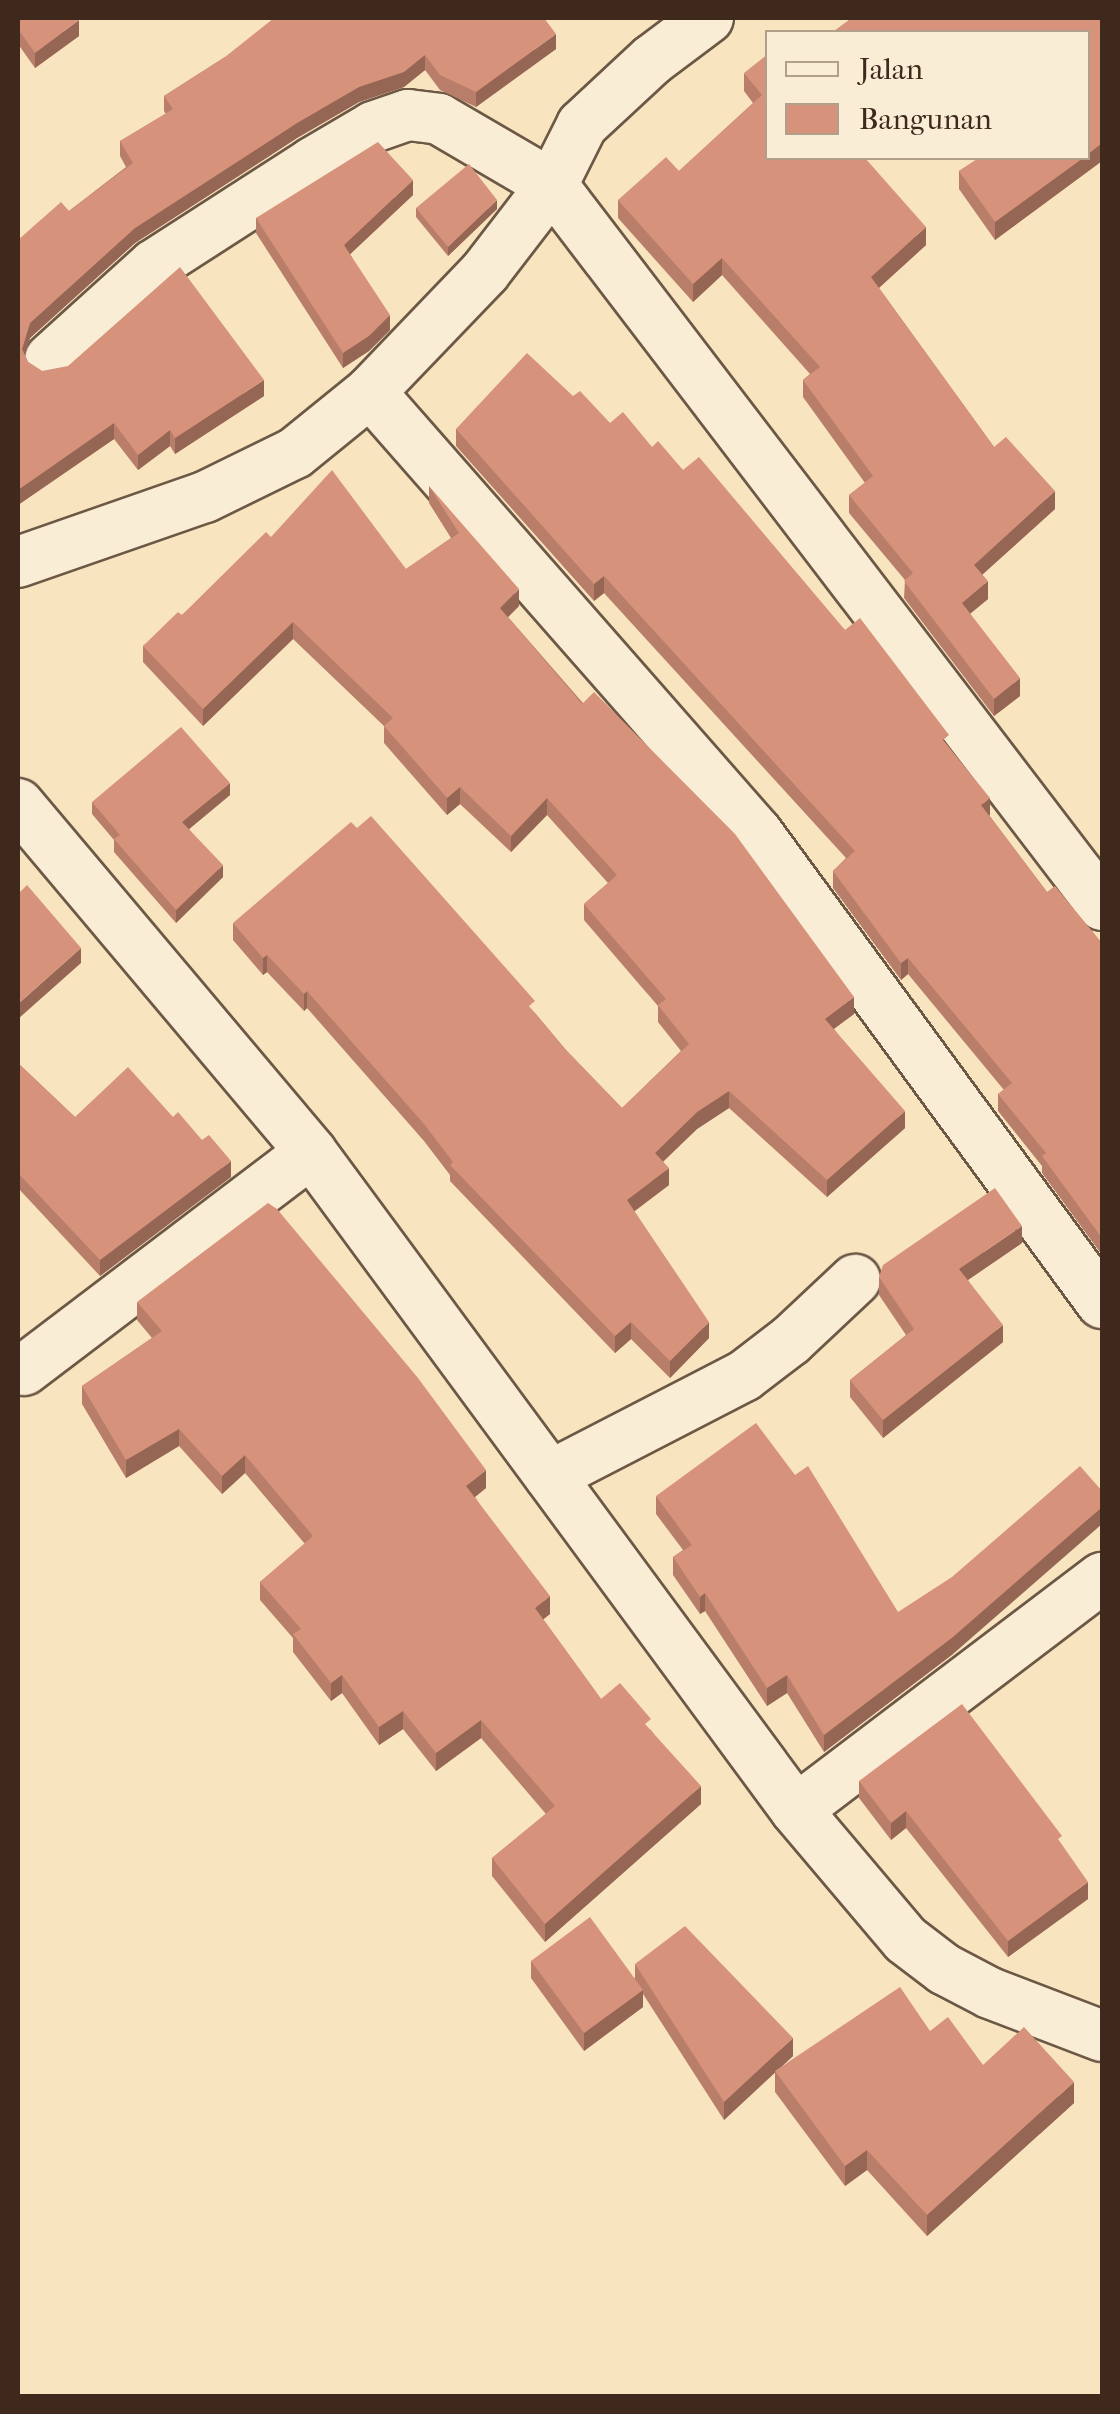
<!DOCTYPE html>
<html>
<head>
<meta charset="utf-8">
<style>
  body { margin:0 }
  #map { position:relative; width:1120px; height:2414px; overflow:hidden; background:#f8e4bf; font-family:"IM FELL French Canon",serif }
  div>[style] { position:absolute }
  .roads { filter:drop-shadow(2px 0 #6d5846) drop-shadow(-2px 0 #6d5846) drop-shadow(0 2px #6d5846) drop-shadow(0 -2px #6d5846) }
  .minor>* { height:50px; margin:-25px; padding:0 25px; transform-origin:25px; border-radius:25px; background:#faedd5 }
  .wall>* { inset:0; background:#b87e69 }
  .shaded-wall>* { inset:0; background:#966655 }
  .building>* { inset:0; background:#d6927a }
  span { translate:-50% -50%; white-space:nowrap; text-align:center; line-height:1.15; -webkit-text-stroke:9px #faedd5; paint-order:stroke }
  .frame { position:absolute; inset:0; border:20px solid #3f291d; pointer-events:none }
  .legend { position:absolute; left:765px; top:30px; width:325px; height:130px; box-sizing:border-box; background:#faedd5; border:2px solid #af9f8b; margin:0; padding:12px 18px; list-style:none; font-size:30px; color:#3f291d }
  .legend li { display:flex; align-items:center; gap:20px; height:50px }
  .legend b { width:50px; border:2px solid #af9f8b }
</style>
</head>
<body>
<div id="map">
  <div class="roads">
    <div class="minor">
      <i style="left:50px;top:359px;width:140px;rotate:-42.1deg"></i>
      <i style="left:154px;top:265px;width:188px;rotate:-32.8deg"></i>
      <i style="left:312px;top:163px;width:71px;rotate:-30.5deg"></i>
      <i style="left:373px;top:127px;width:37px;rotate:-19deg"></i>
      <i style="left:408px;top:115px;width:31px;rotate:7deg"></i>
      <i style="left:439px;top:119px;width:131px;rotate:30.3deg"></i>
      <i style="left:552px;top:185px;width:906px;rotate:52.62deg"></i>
      <i style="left:370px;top:392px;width:587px;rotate:48.73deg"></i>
      <i style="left:757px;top:833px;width:583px;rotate:53.72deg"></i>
      <i style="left:18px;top:562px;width:198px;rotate:-19.2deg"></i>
      <i style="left:205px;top:497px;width:100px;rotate:-26.1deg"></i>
      <i style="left:295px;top:453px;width:97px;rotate:-39.1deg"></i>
      <i style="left:370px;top:392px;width:166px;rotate:-46.2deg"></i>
      <i style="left:485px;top:272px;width:110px;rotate:-52.4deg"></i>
      <i style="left:552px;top:185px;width:67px;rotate:-63.4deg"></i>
      <i style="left:582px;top:125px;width:96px;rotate:-42.9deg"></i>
      <i style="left:652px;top:60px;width:70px;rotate:-36.9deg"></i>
      <i style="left:18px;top:804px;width:455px;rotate:49.9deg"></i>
      <i style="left:311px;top:1152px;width:817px;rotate:53.61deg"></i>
      <i style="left:796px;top:1810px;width:170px;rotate:49.8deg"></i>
      <i style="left:906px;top:1940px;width:48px;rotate:37.3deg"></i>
      <i style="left:944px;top:1969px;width:52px;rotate:27.6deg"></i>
      <i style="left:990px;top:1993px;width:120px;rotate:21deg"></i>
      <i style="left:24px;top:1370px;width:360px;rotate:-37.2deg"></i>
      <i style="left:550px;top:1476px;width:218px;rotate:-27.3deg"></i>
      <i style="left:744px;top:1376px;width:59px;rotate:-37.5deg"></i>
      <i style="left:791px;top:1340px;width:88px;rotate:-43.2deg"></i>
      <i style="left:796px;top:1810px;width:384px;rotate:-37.2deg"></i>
    </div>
  </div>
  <div class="wall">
    <i style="clip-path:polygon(18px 18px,79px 36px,35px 68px,18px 44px)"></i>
    <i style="clip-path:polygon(852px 18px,1102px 18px,1102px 161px,995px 240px,959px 189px,959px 171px,979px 158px,1088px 158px,1088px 32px,833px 32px)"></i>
    <i style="clip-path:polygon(556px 49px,476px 107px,440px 90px,425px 70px,404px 87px,359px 102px,297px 138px,135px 243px,30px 338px,25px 355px,28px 362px,42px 371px,264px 396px,175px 454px,170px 446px,138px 470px,114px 439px,18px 505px,18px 240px,69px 211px,126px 167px,120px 156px,120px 141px,166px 114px,164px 111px,164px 96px,225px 57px)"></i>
    <i style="clip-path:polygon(744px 73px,926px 245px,879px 288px,994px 447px,1055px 509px,982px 575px,988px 599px,970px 614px,1020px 696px,994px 716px,904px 598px,905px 580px,849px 513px,849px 495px,865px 483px,803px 397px,803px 380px,810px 374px,722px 275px,693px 302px,618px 218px,618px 200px,679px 171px,753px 103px,744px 91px)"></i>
    <i style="clip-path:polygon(413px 195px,350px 254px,390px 330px,369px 351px,343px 368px,256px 233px,256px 218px)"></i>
    <i style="clip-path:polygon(416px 208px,497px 209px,448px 256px,416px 217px)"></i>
    <i style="clip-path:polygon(573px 396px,610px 423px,652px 447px,683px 470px,845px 630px,949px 747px,990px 815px,989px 815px,1047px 892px,1102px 943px,1102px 1255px,1042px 1173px,1042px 1166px,998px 1111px,998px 1094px,1004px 1090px,908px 974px,901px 980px,833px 888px,833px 871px,846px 858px,604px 593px,594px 601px,456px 446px,456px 429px)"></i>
    <i style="clip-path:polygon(429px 486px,519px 606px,508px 617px,854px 1014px,834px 1029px,905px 1128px,827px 1197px,729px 1108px,697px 1129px,663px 1162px,669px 1185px,634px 1211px,709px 1338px,670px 1378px,631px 1339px,615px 1353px,450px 1181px,450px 1175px,424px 1141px,307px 1008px,304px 1011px,267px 972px,263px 975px,233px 940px,233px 923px,535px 1013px,566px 1050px,622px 1108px,681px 1051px,658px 1022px,658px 1006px,584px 920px,584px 904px,608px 883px,547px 815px,511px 852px,460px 804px,447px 815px,384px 743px,384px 726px,293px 639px,203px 726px,143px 662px,143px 646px,182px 615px,271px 537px,406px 569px,451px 538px,429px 503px)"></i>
    <i style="clip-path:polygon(230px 795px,189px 829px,223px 877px,176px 923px,114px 852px,114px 840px,92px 814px,92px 802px)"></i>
    <i style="clip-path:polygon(18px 1063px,75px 1117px,173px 1117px,231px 1177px,100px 1276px,18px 1188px)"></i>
    <i style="clip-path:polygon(1022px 1243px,968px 1280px,1003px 1342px,883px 1438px,850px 1397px,850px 1380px,906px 1335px,879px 1295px,879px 1277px)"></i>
    <i style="clip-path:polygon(137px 1302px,486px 1488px,475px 1497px,550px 1614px,543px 1619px,601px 1699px,651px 1730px,701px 1804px,545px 1942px,492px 1876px,492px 1858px,546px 1814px,481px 1738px,436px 1771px,403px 1729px,379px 1745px,342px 1693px,331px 1701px,293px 1652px,293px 1638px,260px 1600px,260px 1582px,305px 1544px,245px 1473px,222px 1494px,179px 1446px,126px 1478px,82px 1404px,82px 1386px,152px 1338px,137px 1320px)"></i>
    <i style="clip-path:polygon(656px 1496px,898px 1612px,953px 1654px,824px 1752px,787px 1693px,767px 1706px,705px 1611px,700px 1614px,673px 1575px,673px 1557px,683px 1550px,656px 1514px)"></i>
    <i style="clip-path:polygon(859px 1781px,1088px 1899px,1008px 1957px,906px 1828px,891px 1840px,859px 1798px)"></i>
    <i style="clip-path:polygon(531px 1961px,635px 1978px,635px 1964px,793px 2056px,781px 2067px,930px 2031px,983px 2065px,1074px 2103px,927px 2236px,867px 2170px,845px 2186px,775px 2092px,775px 2072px,724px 2120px,643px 1994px,643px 2007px,584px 2051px,531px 1978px)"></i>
  </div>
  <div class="shaded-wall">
    <i style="clip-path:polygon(79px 20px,79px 36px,35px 68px,35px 53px)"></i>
    <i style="clip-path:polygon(556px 34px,556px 49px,476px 107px,476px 92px)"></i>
    <i style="clip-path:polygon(425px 55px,425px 70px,404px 87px,359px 102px,297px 138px,135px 243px,30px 338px,22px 364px,22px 349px,30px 323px,135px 228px,297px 123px,359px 87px)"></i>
    <i style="clip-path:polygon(1102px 143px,1102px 161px,995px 240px,995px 222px,1083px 158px,1088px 158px,1088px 154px)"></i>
    <i style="clip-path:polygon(413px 180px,413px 195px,344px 260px,344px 245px)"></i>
    <i style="clip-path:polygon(497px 200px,497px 209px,448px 256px,448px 247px)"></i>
    <i style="clip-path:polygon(926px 227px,926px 245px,871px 295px,871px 277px)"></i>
    <i style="clip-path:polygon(722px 258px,722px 275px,693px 302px,693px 284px)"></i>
    <i style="clip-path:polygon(390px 315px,390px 330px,369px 351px,343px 368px,343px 353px)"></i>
    <i style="clip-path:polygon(264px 380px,264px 396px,175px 454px,175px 438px)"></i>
    <i style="clip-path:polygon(114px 423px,114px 439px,18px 505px,18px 490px)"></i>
    <i style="clip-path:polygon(170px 430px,170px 446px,138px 470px,138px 455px)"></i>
    <i style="clip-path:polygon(1055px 491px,1055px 509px,974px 582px,974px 565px)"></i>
    <i style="clip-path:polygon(604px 576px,604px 593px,594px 601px,594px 584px)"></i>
    <i style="clip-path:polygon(988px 581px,988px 599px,962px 620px,962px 603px)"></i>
    <i style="clip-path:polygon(519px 589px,519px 606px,500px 625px,500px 608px)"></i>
    <i style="clip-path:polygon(293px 622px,293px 639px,203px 726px,203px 709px)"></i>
    <i style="clip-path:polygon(1020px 678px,1020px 696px,994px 716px,994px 699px)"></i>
    <i style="clip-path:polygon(230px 783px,230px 795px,182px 835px,182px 822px)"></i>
    <i style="clip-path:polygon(460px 787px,460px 804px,447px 815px,447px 798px)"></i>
    <i style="clip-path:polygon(547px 798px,547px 815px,511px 852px,511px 836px)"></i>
    <i style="clip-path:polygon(990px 798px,990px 815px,981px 822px,981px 805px)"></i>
    <i style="clip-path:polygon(223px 865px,223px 877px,176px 923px,176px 910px)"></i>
    <i style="clip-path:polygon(81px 948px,81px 963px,18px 1019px,18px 1004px)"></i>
    <i style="clip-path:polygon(267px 955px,267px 972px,263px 975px,263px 958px)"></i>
    <i style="clip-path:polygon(908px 958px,908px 974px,901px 980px,901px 963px)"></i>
    <i style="clip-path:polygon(307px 991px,307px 1008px,304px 1011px,304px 994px)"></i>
    <i style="clip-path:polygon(854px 997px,854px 1014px,825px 1035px,825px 1019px)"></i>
    <i style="clip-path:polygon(729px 1091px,729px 1108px,697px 1129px,655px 1169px,655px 1153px,697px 1112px)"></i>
    <i style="clip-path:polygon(905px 1111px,905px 1128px,827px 1197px,827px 1180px)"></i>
    <i style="clip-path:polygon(231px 1161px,231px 1177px,100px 1276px,100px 1260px)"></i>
    <i style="clip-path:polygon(669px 1168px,669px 1185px,627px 1217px,627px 1200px)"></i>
    <i style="clip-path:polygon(1022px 1226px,1022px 1243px,959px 1286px,959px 1269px)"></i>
    <i style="clip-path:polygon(631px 1322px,631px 1339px,615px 1353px,615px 1336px)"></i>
    <i style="clip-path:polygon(709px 1322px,709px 1338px,670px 1378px,670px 1361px)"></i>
    <i style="clip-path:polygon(1003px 1325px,1003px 1342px,883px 1438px,883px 1420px)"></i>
    <i style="clip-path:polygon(179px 1429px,179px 1446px,126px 1478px,126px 1460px)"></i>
    <i style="clip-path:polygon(245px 1455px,245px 1473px,222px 1494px,222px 1476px)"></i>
    <i style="clip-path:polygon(486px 1470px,486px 1488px,466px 1504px,466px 1486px)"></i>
    <i style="clip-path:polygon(1102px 1507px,1102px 1524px,953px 1654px,824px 1752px,824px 1735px)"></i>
    <i style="clip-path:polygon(705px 1593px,705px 1611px,700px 1614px,700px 1597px)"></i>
    <i style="clip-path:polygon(550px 1596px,550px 1614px,535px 1626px,535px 1608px)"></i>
    <i style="clip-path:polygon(342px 1675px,342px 1693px,331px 1701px,331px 1683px)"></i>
    <i style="clip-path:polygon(787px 1675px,787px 1693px,767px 1706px,767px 1688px)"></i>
    <i style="clip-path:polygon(403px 1711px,403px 1729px,379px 1745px,379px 1727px)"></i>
    <i style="clip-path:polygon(481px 1720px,481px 1738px,436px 1771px,436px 1753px)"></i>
    <i style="clip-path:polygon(701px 1786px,701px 1804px,545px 1942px,545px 1924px)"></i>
    <i style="clip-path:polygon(906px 1811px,906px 1828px,891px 1840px,891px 1823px)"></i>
    <i style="clip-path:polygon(1088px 1882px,1088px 1899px,1008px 1957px,1008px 1941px)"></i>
    <i style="clip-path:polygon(643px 1990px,643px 2007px,584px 2051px,584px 2033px)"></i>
    <i style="clip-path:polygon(793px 2038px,793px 2056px,724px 2120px,724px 2102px)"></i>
    <i style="clip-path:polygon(1074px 2082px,1074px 2103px,927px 2236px,927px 2215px)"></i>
    <i style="clip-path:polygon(867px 2150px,867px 2170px,845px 2186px,845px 2166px)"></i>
  </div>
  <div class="building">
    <i style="clip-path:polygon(18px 18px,77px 18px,79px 20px,35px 53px,18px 29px)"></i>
    <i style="clip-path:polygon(274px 18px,544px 18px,556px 34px,476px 92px,440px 75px,425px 55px,404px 72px,359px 87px,297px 123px,135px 228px,30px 323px,22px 349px,28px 362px,42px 371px,68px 366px,180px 267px,264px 380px,175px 438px,170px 430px,138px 455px,114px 423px,18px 490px,18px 240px,61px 202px,69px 211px,133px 163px,120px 141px,173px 109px,164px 96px,225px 57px)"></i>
    <i style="clip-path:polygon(852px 18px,1102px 18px,1102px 143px,1088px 154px,1088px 32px,833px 32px)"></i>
    <i style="clip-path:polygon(768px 54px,768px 158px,865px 158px,926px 227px,871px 277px,994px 447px,1006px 437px,1055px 491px,974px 565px,988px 581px,962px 603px,1020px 678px,994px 699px,904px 581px,913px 573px,849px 495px,873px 476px,803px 380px,820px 367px,722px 258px,693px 284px,618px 200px,666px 157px,679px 171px,762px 95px,744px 73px)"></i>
    <i style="clip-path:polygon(378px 142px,413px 180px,344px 245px,390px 315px,369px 336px,343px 353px,256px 218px)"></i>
    <i style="clip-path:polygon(979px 158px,1083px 158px,995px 222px,959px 171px)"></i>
    <i style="clip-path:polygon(469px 164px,497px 200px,448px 247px,416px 208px)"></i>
    <i style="clip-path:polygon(527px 353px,573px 396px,580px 391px,610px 423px,623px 412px,652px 447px,658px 441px,683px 470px,699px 457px,845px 630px,860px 618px,949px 735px,943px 740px,990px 798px,981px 805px,1047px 892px,1055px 886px,1102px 943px,1102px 1238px,1042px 1156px,1046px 1153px,998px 1094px,1012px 1083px,908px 958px,901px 963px,833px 871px,855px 851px,604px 576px,594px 584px,456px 429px)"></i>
    <i style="clip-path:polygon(332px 470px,406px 569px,459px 533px,429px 486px,519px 589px,500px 608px,582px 704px,594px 692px,735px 834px,854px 997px,825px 1019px,905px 1111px,827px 1180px,729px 1091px,697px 1112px,655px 1153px,669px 1168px,627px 1200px,709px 1322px,670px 1361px,631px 1322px,615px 1336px,450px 1165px,453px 1162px,424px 1124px,307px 991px,304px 994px,267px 955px,263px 958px,233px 923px,351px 822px,357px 828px,371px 816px,535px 1001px,529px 1006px,566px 1050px,622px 1108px,689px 1044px,658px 1005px,666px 999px,584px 904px,617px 875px,547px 798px,511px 836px,460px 787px,447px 798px,384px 726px,393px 718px,293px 622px,203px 709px,143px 646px,178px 612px,182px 615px,266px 532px,271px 537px)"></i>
    <i style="clip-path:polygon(181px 727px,230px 783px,182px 822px,223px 865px,176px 910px,114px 839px,120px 835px,92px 802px)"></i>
    <i style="clip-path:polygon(27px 885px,81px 948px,18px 1004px,18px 894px)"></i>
    <i style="clip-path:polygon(18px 1063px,75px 1117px,128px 1067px,173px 1117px,178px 1112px,202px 1140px,209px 1135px,231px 1161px,100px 1260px,18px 1173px)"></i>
    <i style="clip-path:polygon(995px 1188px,1022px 1226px,959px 1269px,1003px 1325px,883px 1420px,850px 1380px,914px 1329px,879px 1277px,883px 1265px)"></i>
    <i style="clip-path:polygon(268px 1203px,277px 1209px,418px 1378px,486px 1470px,466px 1486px,550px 1596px,535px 1608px,601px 1699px,620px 1683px,651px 1719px,645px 1724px,701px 1786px,545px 1924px,492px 1858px,555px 1806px,481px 1720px,436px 1753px,403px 1711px,379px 1727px,342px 1675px,331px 1683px,293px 1634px,301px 1629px,260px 1582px,313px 1536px,245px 1455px,222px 1476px,179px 1429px,126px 1460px,82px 1386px,162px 1331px,137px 1302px)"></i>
    <i style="clip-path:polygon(756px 1423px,795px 1475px,808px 1466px,898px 1612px,952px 1577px,1080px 1466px,1102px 1491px,1102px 1507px,953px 1637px,824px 1735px,787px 1675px,767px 1688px,705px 1593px,700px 1597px,673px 1557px,692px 1545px,656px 1496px)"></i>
    <i style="clip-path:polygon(962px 1704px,1062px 1836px,1058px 1839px,1088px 1882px,1008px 1941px,906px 1811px,891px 1823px,859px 1781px)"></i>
    <i style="clip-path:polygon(590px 1917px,643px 1990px,584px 2033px,531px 1961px)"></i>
    <i style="clip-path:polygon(685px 1926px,793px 2038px,724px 2102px,635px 1964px)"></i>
    <i style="clip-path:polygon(900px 1987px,930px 2031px,948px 2017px,983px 2065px,1024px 2027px,1074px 2082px,927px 2215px,867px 2150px,845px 2166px,775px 2071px)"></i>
  </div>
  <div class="frame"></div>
  <ul class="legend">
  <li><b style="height:12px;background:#faedd5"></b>Jalan</li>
  <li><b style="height:28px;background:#d6927a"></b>Bangunan</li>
  </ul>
</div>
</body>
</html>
